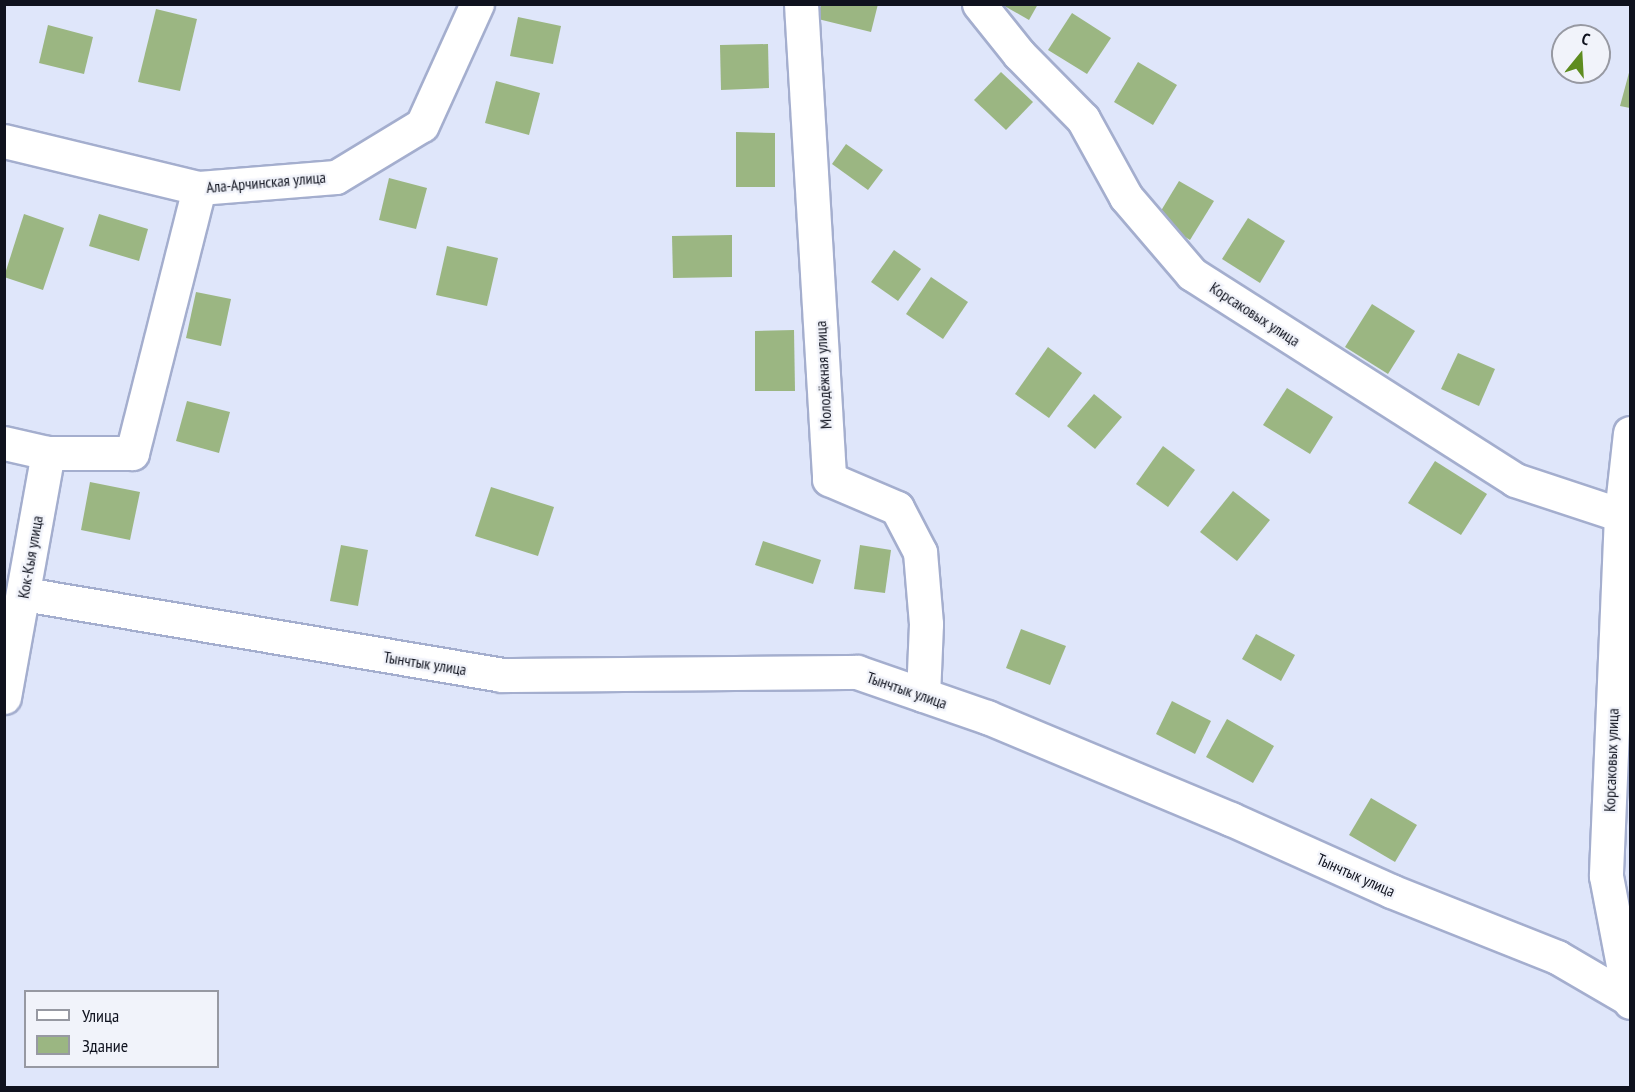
<!DOCTYPE html>
<html>
<head>
<meta charset="utf-8">
<style>
  body { margin:0 }
  #map { position:relative; width:1635px; height:1092px; overflow:hidden; background:#dfe6fa; font-family:"PT Sans Narrow",sans-serif }
  div>[style] { position:absolute }
  .building>* { inset:0; background:#9bb682 }
  .roads { filter:drop-shadow(2px 0 #a4aece) drop-shadow(-2px 0 #a4aece) drop-shadow(0 2px #a4aece) drop-shadow(0 -2px #a4aece) }
  .minor>* { height:33px; margin:-16.5px; padding:0 16.5px; transform-origin:16.5px; border-radius:16.5px; background:#fff }
  span { translate:-50% -50%; white-space:nowrap; text-align:center; line-height:1.15; -webkit-text-stroke:4.5px #f1f3fa; paint-order:stroke }
  .street-label { font-size:16px; color:#0f121e }
  .frame { position:absolute; inset:0; border:6px solid #0f121e; pointer-events:none }
  .legend { position:absolute; left:24px; top:990px; width:195px; height:78px; box-sizing:border-box; background:#f1f3fa; border:2px solid #9799a2; margin:0; padding:8px 10px; list-style:none; font-size:18px; color:#0f121e }
  .legend li { display:flex; align-items:center; gap:12px; height:30px }
  .legend b { width:30px; border:2px solid #9799a2 }
  .north { position:absolute; left:1551px; top:24px; width:60px; height:60px; box-sizing:border-box; background:#f1f3fa; border:2px solid #9799a2; border-radius:50%; rotate:18deg; font-size:16px; font-weight:700; line-height:24px; text-align:center; color:#0f121e }
  .north::after { content:''; display:block; margin:auto; width:21px; height:27px; background:#5e8c1f; clip-path:polygon(50% 0,100% 100%,50% 72%,0 100%) }
</style>
</head>
<body>
<div id="map">
  <div class="building">
    <i style="clip-path:polygon(821px 4px,878px 4px,871px 32px,818px 19px)"></i>
    <i style="clip-path:polygon(1001px 4px,1038px 4px,1029px 20px)"></i>
    <i style="clip-path:polygon(156px 9px,197px 19px,180px 91px,138px 82px)"></i>
    <i style="clip-path:polygon(1072px 13px,1111px 38px,1087px 74px,1048px 50px)"></i>
    <i style="clip-path:polygon(518px 17px,561px 26px,553px 64px,510px 56px)"></i>
    <i style="clip-path:polygon(48px 25px,93px 37px,84px 74px,39px 63px)"></i>
    <i style="clip-path:polygon(768px 44px,769px 88px,721px 90px,720px 45px)"></i>
    <i style="clip-path:polygon(1138px 62px,1177px 85px,1153px 125px,1114px 102px)"></i>
    <i style="clip-path:polygon(1630px 69px,1630px 108px,1620px 106px)"></i>
    <i style="clip-path:polygon(1001px 72px,1033px 102px,1006px 130px,974px 100px)"></i>
    <i style="clip-path:polygon(496px 81px,540px 93px,529px 135px,485px 123px)"></i>
    <i style="clip-path:polygon(736px 132px,775px 133px,775px 187px,736px 187px)"></i>
    <i style="clip-path:polygon(846px 144px,883px 170px,868px 190px,832px 164px)"></i>
    <i style="clip-path:polygon(389px 178px,427px 188px,416px 229px,379px 220px)"></i>
    <i style="clip-path:polygon(1179px 181px,1214px 201px,1190px 240px,1156px 219px)"></i>
    <i style="clip-path:polygon(24px 214px,64px 228px,43px 290px,4px 277px)"></i>
    <i style="clip-path:polygon(99px 214px,148px 229px,139px 261px,89px 246px)"></i>
    <i style="clip-path:polygon(1248px 218px,1285px 241px,1260px 283px,1222px 259px)"></i>
    <i style="clip-path:polygon(732px 235px,732px 277px,673px 278px,672px 236px)"></i>
    <i style="clip-path:polygon(447px 246px,498px 258px,487px 306px,436px 295px)"></i>
    <i style="clip-path:polygon(894px 250px,921px 269px,898px 301px,871px 282px)"></i>
    <i style="clip-path:polygon(931px 277px,968px 302px,943px 339px,906px 314px)"></i>
    <i style="clip-path:polygon(196px 292px,231px 299px,221px 346px,186px 338px)"></i>
    <i style="clip-path:polygon(1372px 304px,1415px 331px,1388px 374px,1345px 347px)"></i>
    <i style="clip-path:polygon(794px 330px,795px 391px,755px 391px,755px 331px)"></i>
    <i style="clip-path:polygon(1048px 347px,1082px 373px,1049px 418px,1015px 394px)"></i>
    <i style="clip-path:polygon(1458px 353px,1495px 369px,1479px 406px,1441px 389px)"></i>
    <i style="clip-path:polygon(1287px 388px,1333px 417px,1310px 454px,1263px 425px)"></i>
    <i style="clip-path:polygon(1094px 394px,1122px 417px,1095px 449px,1067px 426px)"></i>
    <i style="clip-path:polygon(187px 401px,230px 412px,219px 453px,176px 441px)"></i>
    <i style="clip-path:polygon(1163px 446px,1195px 470px,1168px 507px,1136px 484px)"></i>
    <i style="clip-path:polygon(1435px 461px,1487px 494px,1461px 535px,1408px 503px)"></i>
    <i style="clip-path:polygon(90px 482px,140px 492px,130px 540px,81px 530px)"></i>
    <i style="clip-path:polygon(491px 487px,554px 507px,538px 556px,475px 536px)"></i>
    <i style="clip-path:polygon(1233px 491px,1270px 520px,1237px 561px,1200px 532px)"></i>
    <i style="clip-path:polygon(763px 541px,821px 560px,813px 584px,755px 565px)"></i>
    <i style="clip-path:polygon(341px 545px,368px 550px,358px 606px,330px 601px)"></i>
    <i style="clip-path:polygon(860px 545px,891px 550px,885px 593px,854px 589px)"></i>
    <i style="clip-path:polygon(1021px 629px,1066px 646px,1050px 685px,1006px 668px)"></i>
    <i style="clip-path:polygon(1256px 634px,1295px 655px,1281px 681px,1242px 659px)"></i>
    <i style="clip-path:polygon(1172px 701px,1211px 721px,1195px 754px,1156px 734px)"></i>
    <i style="clip-path:polygon(1227px 719px,1274px 746px,1253px 783px,1206px 757px)"></i>
    <i style="clip-path:polygon(1371px 798px,1417px 825px,1395px 862px,1349px 835px)"></i>
  </div>
  <div class="roads">
    <div class="minor">
      <i style="left:801px;top:4px;width:476px;rotate:86.6deg"></i>
      <i style="left:829px;top:479px;width:74px;rotate:23.1deg"></i>
      <i style="left:897px;top:508px;width:50px;rotate:62.4deg"></i>
      <i style="left:920px;top:552px;width:72px;rotate:85.2deg"></i>
      <i style="left:926px;top:624px;width:71px;rotate:92.4deg"></i>
      <i style="left:979px;top:4px;width:64px;rotate:51.3deg"></i>
      <i style="left:1019px;top:54px;width:91px;rotate:45.4deg"></i>
      <i style="left:1083px;top:119px;width:89px;rotate:61.1deg"></i>
      <i style="left:1126px;top:197px;width:101px;rotate:49.4deg"></i>
      <i style="left:1192px;top:274px;width:383px;rotate:32.5deg"></i>
      <i style="left:1515px;top:480px;width:112px;rotate:18.3deg"></i>
      <i style="left:4px;top:141px;width:201px;rotate:13.6deg"></i>
      <i style="left:199px;top:188px;width:137px;rotate:-4.6deg"></i>
      <i style="left:336px;top:177px;width:100px;rotate:-31.2deg"></i>
      <i style="left:422px;top:125px;width:133px;rotate:-65.6deg"></i>
      <i style="left:1630px;top:433px;width:82px;rotate:96.3deg"></i>
      <i style="left:1621px;top:515px;width:361px;rotate:92.4deg"></i>
      <i style="left:1606px;top:876px;width:128px;rotate:79.2deg"></i>
      <i style="left:4px;top:443px;width:45px;rotate:12.8deg"></i>
      <i style="left:48px;top:453px;width:84px"></i>
      <i style="left:132px;top:453px;width:273px;rotate:-75.8deg"></i>
      <i style="left:24px;top:594px;width:484px;rotate:9.6deg"></i>
      <i style="left:501px;top:675px;width:356px;rotate:-0.5deg"></i>
      <i style="left:857px;top:672px;width:138px;rotate:19.1deg"></i>
      <i style="left:987px;top:717px;width:264px;rotate:22.7deg"></i>
      <i style="left:1231px;top:819px;width:175px;rotate:24.2deg"></i>
      <i style="left:1391px;top:891px;width:179px;rotate:21.7deg"></i>
      <i style="left:1557px;top:957px;width:83px;rotate:30.3deg"></i>
      <i style="left:4px;top:697px;width:248px;rotate:-79.8deg"></i>
    </div>
  </div>
  <div class="street-label">
    <span style="left:266px;top:182px;rotate:-5deg">Ала-Арчинская улица</span>
    <span style="left:1255px;top:314px;rotate:33deg">Корсаковых улица</span>
    <span style="left:823px;top:375px;rotate:-93deg">Молодёжная улица</span>
    <span style="left:30px;top:557px;rotate:-80deg">Кок-Кыя улица</span>
    <span style="left:425px;top:663px;rotate:9deg">Тынчтык улица</span>
    <span style="left:907px;top:690px;rotate:19deg">Тынчтык улица</span>
    <span style="left:1611px;top:760px;rotate:-88deg">Корсаковых улица</span>
    <span style="left:1356px;top:875px;rotate:24deg">Тынчтык улица</span>
  </div>
  <div class="frame"></div>
  <ul class="legend">
  <li><b style="height:8px;background:#fff"></b>Улица</li>
  <li><b style="height:16px;background:#9bb682"></b>Здание</li>
  </ul>
  <div class="north">С</div>
</div>
</body>
</html>
